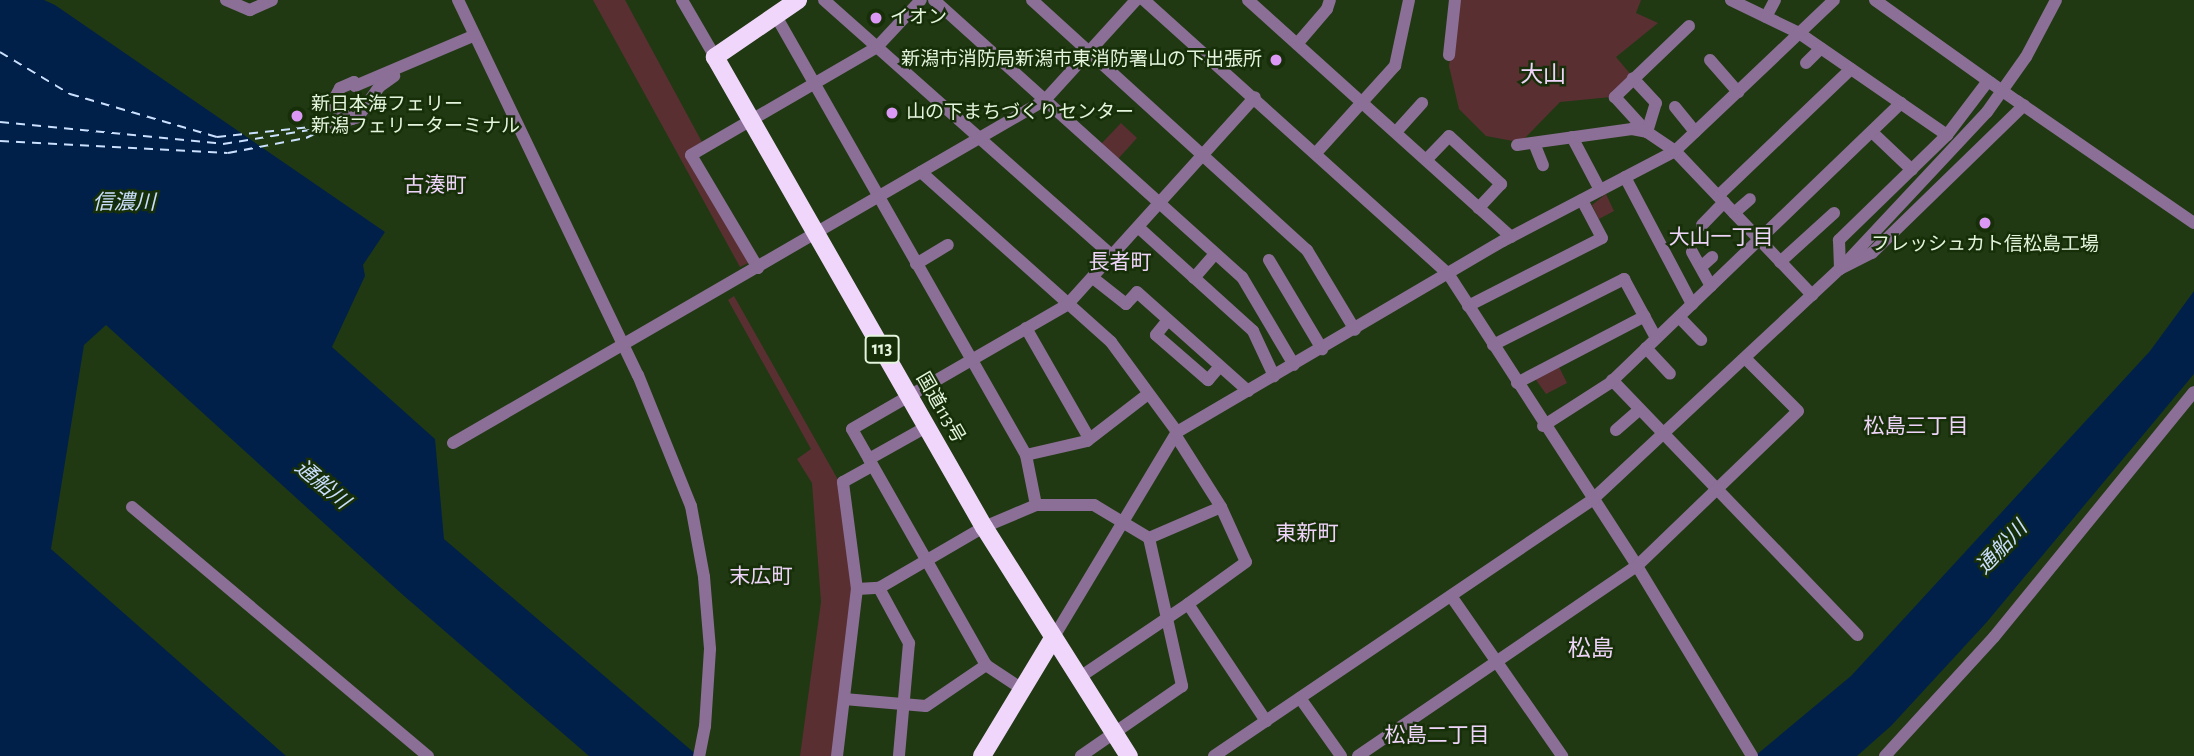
<!DOCTYPE html>
<html>
<head>
<meta charset="utf-8">
<style>
  body { margin:0 }
  #map { position:relative; width:2194px; height:756px; overflow:hidden; background:#203913; font-family:"Alegreya Sans","Noto Sans JP",sans-serif }
  div>[style] { position:absolute }
  .green>* { inset:0; background:#592f32 }
  .water>* { inset:0; background:#00204a }
  .ferry>* { height:2px; margin-top:-1px; transform-origin:0; background:repeating-linear-gradient(90deg,#cbe0fe 0 9px,transparent 0 16px) }
  .minor>* { height:12px; margin:-6px; padding:0 6px; transform-origin:6px; border-radius:6px; background:#8b6f96 }
  .highway>* { height:18px; margin:-9px; padding:0 9px; transform-origin:9px; border-radius:9px; background:#f1d6fc }
  .minor-bridge>* { height:12px; margin:-6px; padding:0 6px; transform-origin:6px; border-radius:6px; background:#8b6f96 }
  .dots>* { width:19px; height:19px; translate:-50% -50%; box-sizing:border-box; border:4px solid #162f08; border-radius:50% }
  span { translate:-50% -50%; white-space:nowrap; text-align:center; line-height:1.15; -webkit-text-stroke:5px #162f08; paint-order:stroke }
  .shield-label span { padding:2px 5px; background:#162f08; border:2px solid; border-radius:5px; -webkit-text-stroke-width:0 }
  .shield-label { font-size:18px; color:#e4f4dd; font-weight:700 }
  .poi-label { font-size:19px; color:#e4f4dd }
  .left { translate:0 -50%; text-align:left }
  .right { translate:-100% -50%; text-align:right }
  .street-label { font-size:19px; color:#e4f4dd }
  .neighbourhood-label { font-size:21px; color:#efd4fa }
  .water-label { font-size:21px; color:#cbe0fe; font-style:italic }
  .quarter-label { font-size:23px; color:#efd4fa }
</style>
</head>
<body>
<div id="map">
  <div class="green">
    <i style="clip-path:polygon(593px 0,625px 0,702px 142px,687px 151px,752px 261px,740px 267px)"></i>
    <i style="clip-path:polygon(1641px 0,1636px 13px,1658px 23px,1616px 57px,1632px 76px,1611px 97px,1560px 102px,1522px 141px,1513px 141px,1486px 136px,1459px 109px,1449px 66px,1458px 0)"></i>
    <i style="clip-path:polygon(1121px 123px,1137px 138px,1117px 160px,1101px 144px)"></i>
    <i style="clip-path:polygon(1606px 194px,1614px 211px,1599px 219px,1592px 205px)"></i>
    <i style="clip-path:polygon(734px 296px,841px 485px,855px 592px,833px 756px,800px 756px,821px 602px,812px 483px,797px 459px,811px 449px,728px 300px)"></i>
    <i style="clip-path:polygon(1558px 365px,1567px 383px,1546px 394px,1534px 377px)"></i>
  </div>
  <div class="water">
    <i style="clip-path:polygon(0 0,44px 0,55px 5px,385px 232px,363px 265px,365px 276px,332px 347px,435px 439px,444px 539px,698px 756px,589px 756px,403px 595px,106px 325px,84px 345px,51px 549px,286px 756px,0 756px)"></i>
    <i style="clip-path:polygon(2194px 291px,2194px 374px,1986px 623px,1891px 726px,1857px 756px,1755px 756px,1851px 676px,2150px 351px)"></i>
  </div>
  <div class="ferry">
    <i style="left:0;top:52px;width:82px;rotate:31deg"></i>
    <i style="left:70px;top:94px;width:153px;rotate:16.3deg"></i>
    <i style="left:217px;top:137px;width:113px;rotate:-6.1deg"></i>
    <i style="left:0;top:122px;width:224px;rotate:5.6deg"></i>
    <i style="left:223px;top:144px;width:100px;rotate:-9.2deg"></i>
    <i style="left:0;top:141px;width:228px;rotate:3deg"></i>
    <i style="left:228px;top:153px;width:79px;rotate:-10.9deg"></i>
    <i style="left:306px;top:138px;width:26px;rotate:-25deg"></i>
  </div>
  <div class="minor">
    <i style="left:226px;top:0;width:26px;rotate:23deg"></i>
    <i style="left:250px;top:10px;width:24px;rotate:-24deg"></i>
    <i style="left:458px;top:0;width:416px;rotate:64.4deg"></i>
    <i style="left:638px;top:375px;width:141px;rotate:68deg"></i>
    <i style="left:691px;top:506px;width:72px;rotate:79.6deg"></i>
    <i style="left:704px;top:577px;width:72px;rotate:85.2deg"></i>
    <i style="left:710px;top:649px;width:77px;rotate:93.7deg"></i>
    <i style="left:705px;top:726px;width:31px;rotate:101deg"></i>
    <i style="left:682px;top:0;width:66px;rotate:59.9deg"></i>
    <i style="left:824px;top:0;width:385px;rotate:41.6deg"></i>
    <i style="left:934px;top:0;width:414px;rotate:42deg"></i>
    <i style="left:1242px;top:277px;width:102px;rotate:59.4deg"></i>
    <i style="left:1032px;top:0;width:372px;rotate:42.3deg"></i>
    <i style="left:1307px;top:250px;width:93px;rotate:59deg"></i>
    <i style="left:1144px;top:0;width:411px;rotate:42deg"></i>
    <i style="left:1449px;top:275px;width:346px;rotate:57.1deg"></i>
    <i style="left:1637px;top:566px;width:222px;rotate:58.8deg"></i>
    <i style="left:1248px;top:0;width:354px;rotate:42deg"></i>
    <i style="left:1731px;top:0;width:76px;rotate:25.9deg"></i>
    <i style="left:1799px;top:33px;width:180px;rotate:34.6deg"></i>
    <i style="left:1875px;top:0;width:143px;rotate:35.6deg"></i>
    <i style="left:776px;top:16px;width:505px;rotate:60.34deg"></i>
    <i style="left:1026px;top:455px;width:51px;rotate:78.7deg"></i>
    <i style="left:1766px;top:17px;width:19px;rotate:-62deg"></i>
    <i style="left:1689px;top:26px;width:103px;rotate:136.2deg"></i>
    <i style="left:1615px;top:97px;width:47px;rotate:47.6deg"></i>
    <i style="left:1647px;top:132px;width:34px;rotate:34deg"></i>
    <i style="left:1675px;top:151px;width:199px;rotate:46.4deg"></i>
    <i style="left:1297px;top:44px;width:46px;rotate:-49.4deg"></i>
    <i style="left:1327px;top:9px;width:9px;rotate:-72deg"></i>
    <i style="left:1449px;top:55px;width:55px;rotate:-83.8deg"></i>
    <i style="left:1710px;top:60px;width:43px;rotate:48.8deg"></i>
    <i style="left:1806px;top:63px;width:21px;rotate:-45deg"></i>
    <i style="left:1988px;top:81px;width:68px;rotate:127.2deg"></i>
    <i style="left:1947px;top:135px;width:151px;rotate:135.8deg"></i>
    <i style="left:1839px;top:240px;width:29px;rotate:88deg"></i>
    <i style="left:1840px;top:269px;width:36px;rotate:-27deg"></i>
    <i style="left:1872px;top:253px;width:212px;rotate:-44.2deg"></i>
    <i style="left:2017px;top:101px;width:215px;rotate:34.6deg"></i>
    <i style="left:1675px;top:107px;width:32px;rotate:51deg"></i>
    <i style="left:352px;top:119px;width:25px;rotate:-146deg"></i>
    <i style="left:331px;top:105px;width:19px;rotate:-62deg"></i>
    <i style="left:340px;top:88px;width:15px;rotate:-23deg"></i>
    <i style="left:354px;top:82px;width:4px;rotate:76deg"></i>
    <i style="left:355px;top:86px;width:130px;rotate:-23deg"></i>
    <i style="left:334px;top:124px;width:25px;rotate:-16deg"></i>
    <i style="left:358px;top:117px;width:37px;rotate:-55deg"></i>
    <i style="left:379px;top:87px;width:19px;rotate:-36deg"></i>
    <i style="left:1396px;top:132px;width:39px;rotate:-48deg"></i>
    <i style="left:1872px;top:132px;width:55px;rotate:43.5deg"></i>
    <i style="left:1572px;top:137px;width:60px;rotate:62.2deg"></i>
    <i style="left:1534px;top:143px;width:24px;rotate:68deg"></i>
    <i style="left:1517px;top:145px;width:116px;rotate:-7.9deg"></i>
    <i style="left:1632px;top:129px;width:15px;rotate:11deg"></i>
    <i style="left:1647px;top:132px;width:30px;rotate:-73deg"></i>
    <i style="left:1656px;top:103px;width:34px;rotate:-133deg"></i>
    <i style="left:1316px;top:153px;width:118px;rotate:-47.8deg"></i>
    <i style="left:1395px;top:66px;width:67px;rotate:-78deg"></i>
    <i style="left:1426px;top:160px;width:33px;rotate:-46deg"></i>
    <i style="left:1449px;top:136px;width:71px;rotate:42.7deg"></i>
    <i style="left:1501px;top:184px;width:33px;rotate:133deg"></i>
    <i style="left:921px;top:172px;width:255px;rotate:41.8deg"></i>
    <i style="left:1111px;top:342px;width:112px;rotate:53.7deg"></i>
    <i style="left:1625px;top:177px;width:144px;rotate:62.2deg"></i>
    <i style="left:1718px;top:196px;width:184px;rotate:-43.7deg"></i>
    <i style="left:1734px;top:213px;width:21px;rotate:-41deg"></i>
    <i style="left:1702px;top:225px;width:32px;rotate:-46deg"></i>
    <i style="left:1138px;top:227px;width:155px;rotate:42.1deg"></i>
    <i style="left:1253px;top:331px;width:50px;rotate:65deg"></i>
    <i style="left:1692px;top:252px;width:39px;rotate:61deg"></i>
    <i style="left:1269px;top:260px;width:104px;rotate:59.2deg"></i>
    <i style="left:1780px;top:262px;width:73px;rotate:-42.2deg"></i>
    <i style="left:916px;top:264px;width:37px;rotate:-31deg"></i>
    <i style="left:1701px;top:267px;width:15px;rotate:-42deg"></i>
    <i style="left:758px;top:268px;width:131px;rotate:-120.7deg"></i>
    <i style="left:691px;top:155px;width:215px;rotate:-30.1deg"></i>
    <i style="left:877px;top:47px;width:64px;rotate:-46.9deg"></i>
    <i style="left:1093px;top:278px;width:42px;rotate:38.2deg"></i>
    <i style="left:1126px;top:304px;width:16px;rotate:-47deg"></i>
    <i style="left:1137px;top:292px;width:149px;rotate:41.7deg"></i>
    <i style="left:1194px;top:278px;width:32px;rotate:-49deg"></i>
    <i style="left:1468px;top:306px;width:150px;rotate:-26.9deg"></i>
    <i style="left:1602px;top:238px;width:43px;rotate:-117.8deg"></i>
    <i style="left:1679px;top:317px;width:32px;rotate:46deg"></i>
    <i style="left:1168px;top:320px;width:19px;rotate:129deg"></i>
    <i style="left:1156px;top:335px;width:69px;rotate:40.9deg"></i>
    <i style="left:1208px;top:380px;width:18px;rotate:-49deg"></i>
    <i style="left:1026px;top:328px;width:127px;rotate:60.2deg"></i>
    <i style="left:1493px;top:345px;width:147px;rotate:-26.7deg"></i>
    <i style="left:1624px;top:279px;width:67px;rotate:61.5deg"></i>
    <i style="left:1646px;top:348px;width:35px;rotate:47deg"></i>
    <i style="left:1612px;top:380px;width:354px;rotate:46.1deg"></i>
    <i style="left:1517px;top:383px;width:144px;rotate:-27.6deg"></i>
    <i style="left:1543px;top:426px;width:80px;rotate:-32.7deg"></i>
    <i style="left:1610px;top:383px;width:404px;rotate:-43.9deg"></i>
    <i style="left:1616px;top:430px;width:30px;rotate:-41deg"></i>
    <i style="left:1176px;top:436px;width:84px;rotate:57.6deg"></i>
    <i style="left:1221px;top:507px;width:60px;rotate:65.6deg"></i>
    <i style="left:1246px;top:562px;width:72px;rotate:144.1deg"></i>
    <i style="left:1188px;top:604px;width:141px;rotate:56.3deg"></i>
    <i style="left:453px;top:443px;width:684px;rotate:-30.09deg"></i>
    <i style="left:1045px;top:100px;width:135px;rotate:-47.7deg"></i>
    <i style="left:1026px;top:455px;width:63px;rotate:-12.9deg"></i>
    <i style="left:1087px;top:441px;width:77px;rotate:-37.6deg"></i>
    <i style="left:869px;top:459px;width:65px;rotate:-29.3deg"></i>
    <i style="left:132px;top:507px;width:387px;rotate:40.1deg"></i>
    <i style="left:1149px;top:538px;width:78px;rotate:-23.3deg"></i>
    <i style="left:879px;top:588px;width:63px;rotate:61.4deg"></i>
    <i style="left:909px;top:643px;width:113px;rotate:95.1deg"></i>
    <i style="left:857px;top:589px;width:22px;rotate:-3deg"></i>
    <i style="left:879px;top:588px;width:121px;rotate:-30.2deg"></i>
    <i style="left:984px;top:527px;width:56px;rotate:-22.9deg"></i>
    <i style="left:1036px;top:505px;width:58px"></i>
    <i style="left:1094px;top:505px;width:64px;rotate:31deg"></i>
    <i style="left:1149px;top:538px;width:152px;rotate:77.4deg"></i>
    <i style="left:1182px;top:686px;width:123px;rotate:145.3deg"></i>
    <i style="left:1451px;top:596px;width:195px;rotate:55.2deg"></i>
    <i style="left:1052px;top:640px;width:243px;rotate:-59deg"></i>
    <i style="left:1177px;top:432px;width:378px;rotate:-30.4deg"></i>
    <i style="left:1503px;top:241px;width:194px;rotate:-27.6deg"></i>
    <i style="left:1675px;top:151px;width:219px;rotate:-43.5deg"></i>
    <i style="left:1077px;top:679px;width:134px;rotate:-34deg"></i>
    <i style="left:1022px;top:689px;width:43px;rotate:-146.3deg"></i>
    <i style="left:986px;top:665px;width:271px;rotate:-119.6deg"></i>
    <i style="left:852px;top:429px;width:248px;rotate:-30deg"></i>
    <i style="left:1067px;top:305px;width:280px;rotate:-47.9deg"></i>
    <i style="left:1300px;top:698px;width:71px;rotate:54.7deg"></i>
    <i style="left:844px;top:699px;width:82px;rotate:4.9deg"></i>
    <i style="left:926px;top:706px;width:73px;rotate:-34.3deg"></i>
    <i style="left:837px;top:756px;width:168px;rotate:-83.2deg"></i>
    <i style="left:857px;top:589px;width:108px;rotate:-97.5deg"></i>
    <i style="left:843px;top:482px;width:33px;rotate:-29deg"></i>
    <i style="left:1214px;top:756px;width:458px;rotate:-34.1deg"></i>
    <i style="left:1593px;top:499px;width:338px;rotate:-43deg"></i>
    <i style="left:1840px;top:269px;width:215px;rotate:-46.9deg"></i>
    <i style="left:1987px;top:112px;width:67px;rotate:-54.7deg"></i>
    <i style="left:2026px;top:57px;width:64px;rotate:-62.2deg"></i>
    <i style="left:1358px;top:756px;width:338px;rotate:-34.3deg"></i>
    <i style="left:1637px;top:566px;width:223px;rotate:-43.9deg"></i>
    <i style="left:1798px;top:411px;width:75px;rotate:-135deg"></i>
    <i style="left:1885px;top:756px;width:161px;rotate:-47.5deg"></i>
    <i style="left:1994px;top:637px;width:316px;rotate:-50.8deg"></i>
  </div>
  <div class="highway">
    <i style="left:798px;top:0;width:101px;rotate:145.5deg"></i>
    <i style="left:715px;top:57px;width:542px;rotate:60.22deg"></i>
    <i style="left:984px;top:527px;width:271px;rotate:57.7deg"></i>
    <i style="left:982px;top:756px;width:135px;rotate:-58.9deg"></i>
  </div>
  <div class="minor-bridge">
    <i style="left:1991px;top:83px;width:32px;rotate:35deg"></i>
  </div>
  <div class="dots">
    <i style="left:876px;top:18px;background:#db99f5"></i>
    <i style="left:1276px;top:60px;background:#db99f5"></i>
    <i style="left:892px;top:113px;background:#db99f5"></i>
    <i style="left:297px;top:116px;background:#db99f5"></i>
    <i style="left:1985px;top:223px;background:#db99f5"></i>
  </div>
  <div class="shield-label">
    <span style="left:882px;top:349px">113</span>
  </div>
  <div class="poi-label">
    <span class="left" style="left:890px;top:18px">イオン</span>
    <span class="right" style="left:1262px;top:60px">新潟市消防局新潟市東消防署山の下出張所</span>
    <span class="left" style="left:311px;top:116px">新日本海フェリー<br>新潟フェリーターミナル</span>
    <span class="left" style="left:906px;top:113px">山の下まちづくりセンター</span>
    <span style="left:1985px;top:245px">フレッシュカト信松島工場</span>
  </div>
  <div class="street-label">
    <span style="left:940px;top:408px;rotate:60deg">国道113号</span>
  </div>
  <div class="neighbourhood-label">
    <span style="left:435px;top:186px">古湊町</span>
    <span style="left:1721px;top:238px">大山一丁目</span>
    <span style="left:1120px;top:263px">長者町</span>
    <span style="left:1916px;top:427px">松島三丁目</span>
    <span style="left:1307px;top:534px">東新町</span>
    <span style="left:761px;top:577px">末広町</span>
    <span style="left:1437px;top:736px">松島二丁目</span>
  </div>
  <div class="water-label">
    <span style="left:124px;top:203px">信濃川</span>
    <span style="left:322px;top:485px;rotate:40deg">通船川</span>
    <span style="left:2002px;top:548px;rotate:-47deg">通船川</span>
  </div>
  <div class="quarter-label">
    <span style="left:1543px;top:76px">大山</span>
    <span style="left:1591px;top:650px">松島</span>
  </div>
</div>
</body>
</html>
